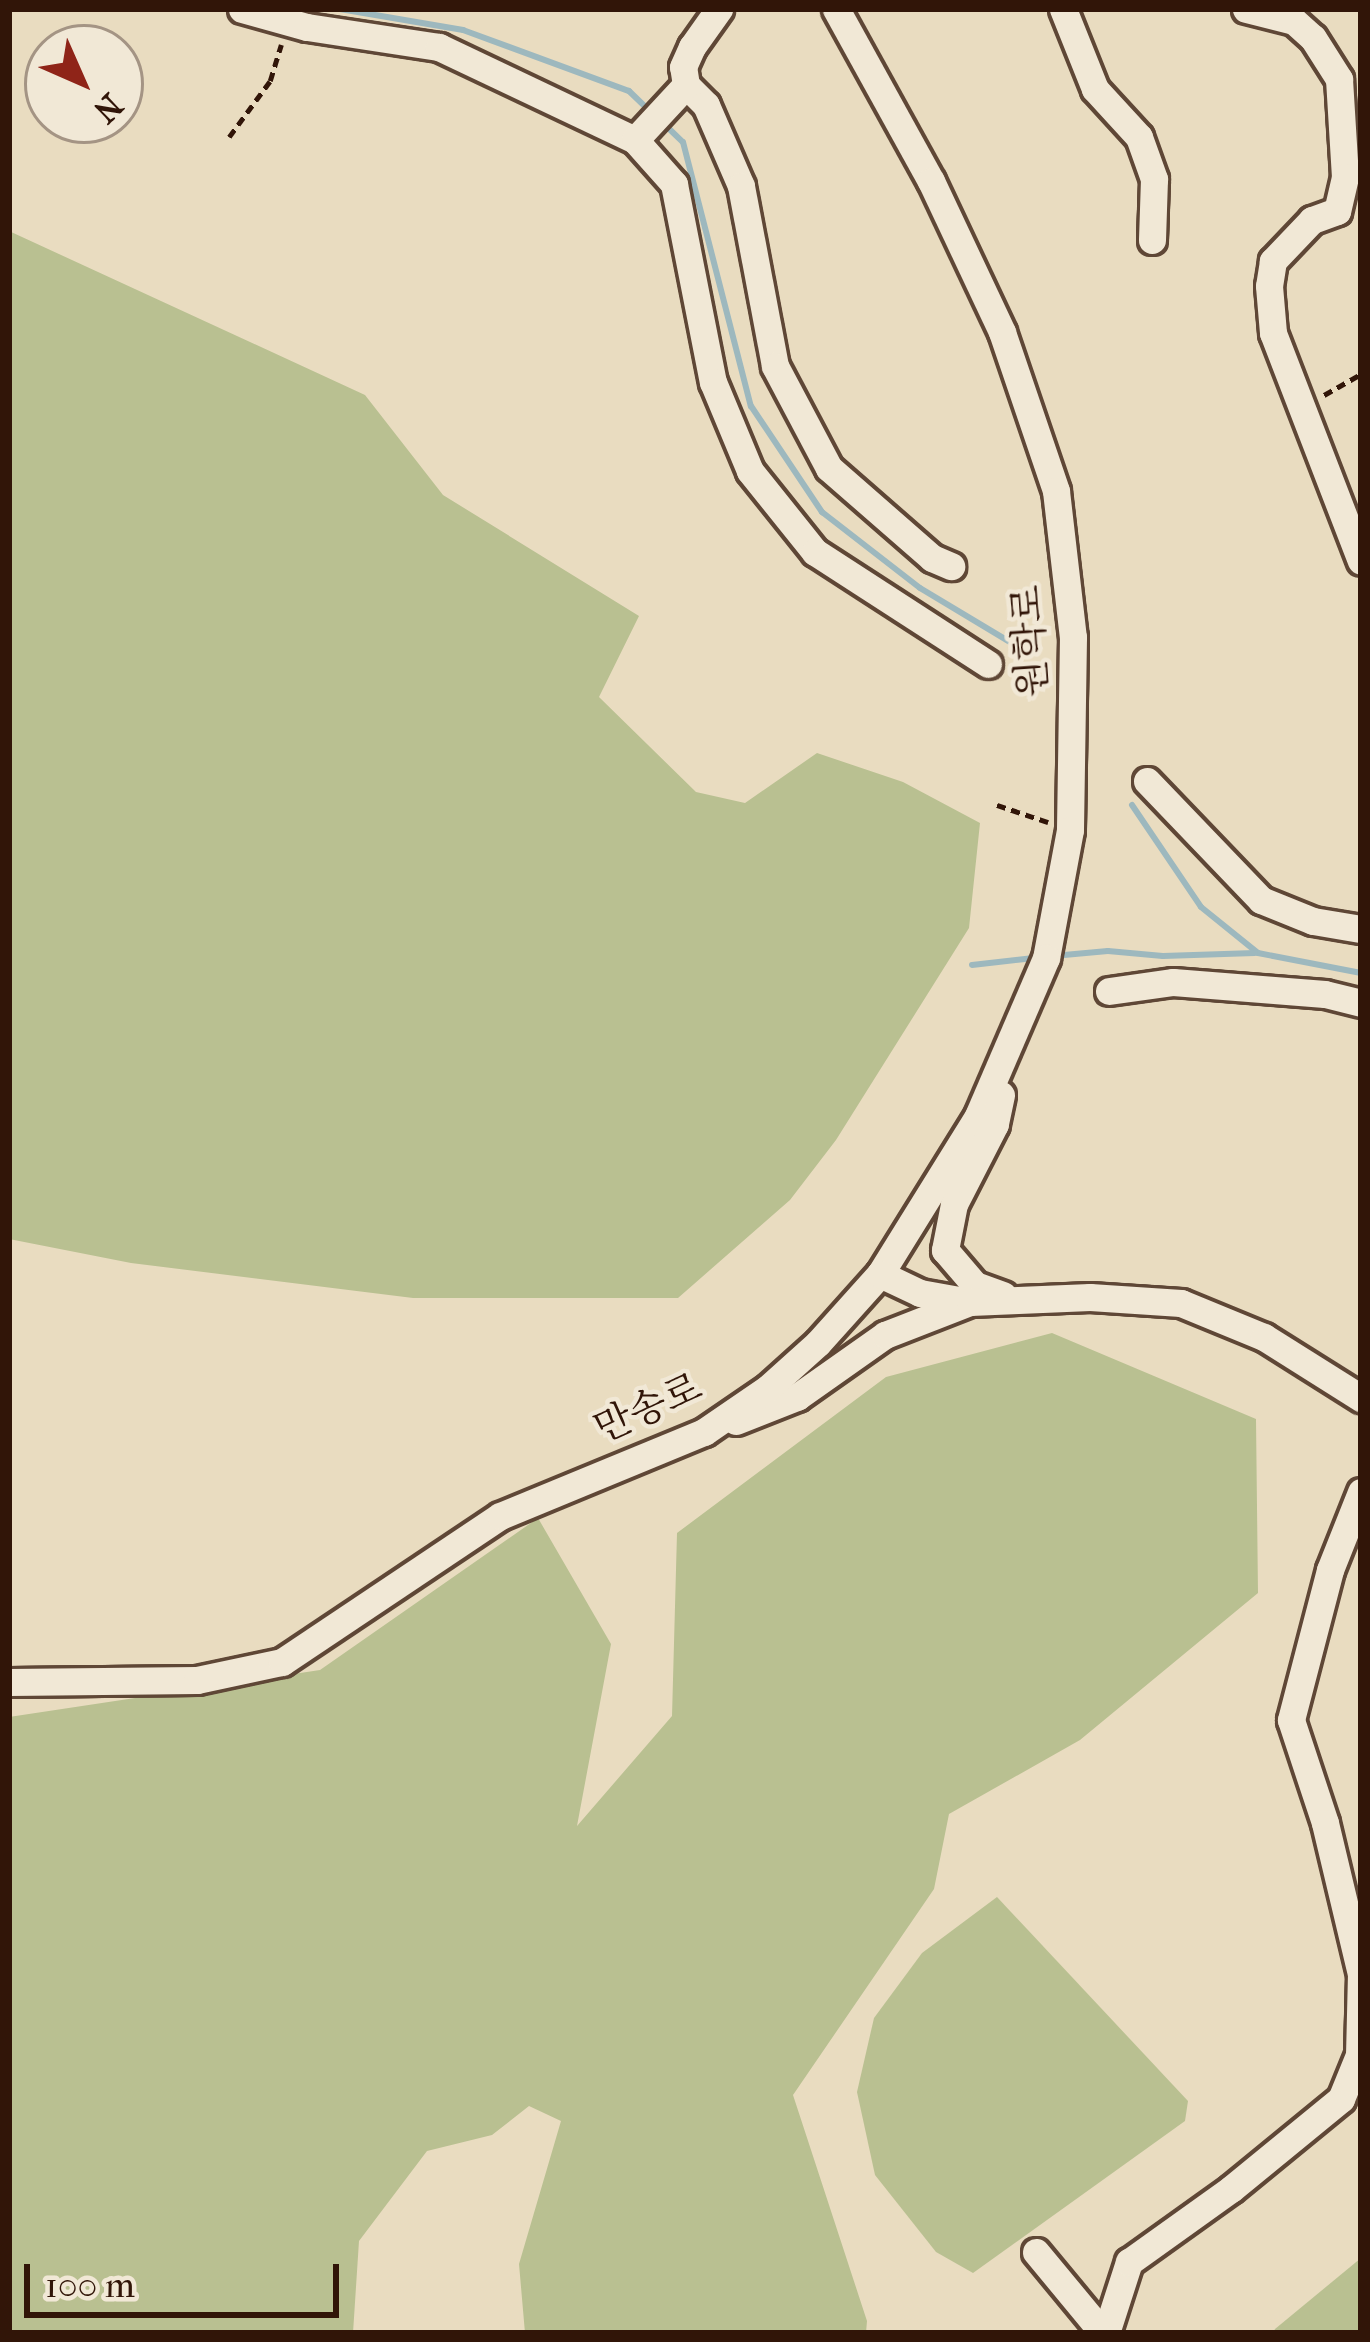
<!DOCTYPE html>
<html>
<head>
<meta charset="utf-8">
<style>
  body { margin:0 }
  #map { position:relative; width:1370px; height:2342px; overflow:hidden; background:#e9dcc0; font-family:"IM FELL French Canon","Noto Serif KR",serif }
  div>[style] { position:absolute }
  .green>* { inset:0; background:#b9c091 }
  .stream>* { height:6px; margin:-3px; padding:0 3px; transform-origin:3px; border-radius:3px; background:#9db8be }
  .path>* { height:4.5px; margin-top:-2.25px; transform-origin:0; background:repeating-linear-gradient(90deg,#311508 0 9px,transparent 0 15px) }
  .roads { filter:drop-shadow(3px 0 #5f4736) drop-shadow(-3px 0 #5f4736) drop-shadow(0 3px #5f4736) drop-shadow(0 -3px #5f4736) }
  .minor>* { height:27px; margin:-13.5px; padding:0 13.5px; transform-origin:13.5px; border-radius:13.5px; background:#f1e8d6 }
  span { translate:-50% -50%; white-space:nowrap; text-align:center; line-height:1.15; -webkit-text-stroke:9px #f1e8d6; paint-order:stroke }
  .street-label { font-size:39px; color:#311508 }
  .frame { position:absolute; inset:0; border:12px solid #311508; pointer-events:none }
  .north { position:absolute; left:24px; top:24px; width:120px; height:120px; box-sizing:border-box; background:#f1e8d6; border:3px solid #a49484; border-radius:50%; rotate:135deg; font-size:33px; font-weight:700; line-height:48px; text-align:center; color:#311508 }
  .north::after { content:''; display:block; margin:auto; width:42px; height:54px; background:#8f2418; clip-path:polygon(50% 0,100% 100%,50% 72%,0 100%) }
  .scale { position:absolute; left:24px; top:2264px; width:315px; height:54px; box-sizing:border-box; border:6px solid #311508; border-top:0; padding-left:15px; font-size:36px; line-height:42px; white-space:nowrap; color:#311508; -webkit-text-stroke:9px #f1e8d6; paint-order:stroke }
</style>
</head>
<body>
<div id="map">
  <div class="green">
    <i style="clip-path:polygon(9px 231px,365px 395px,443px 495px,639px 616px,599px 697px,696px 792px,745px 803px,817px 753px,903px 782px,980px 823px,969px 928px,836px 1140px,790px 1200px,678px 1298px,413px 1298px,131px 1263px,9px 1239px)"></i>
    <i style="clip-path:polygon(1052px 1333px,1256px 1419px,1258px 1593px,1080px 1740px,949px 1814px,934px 1889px,793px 2095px,867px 2321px,866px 2333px,525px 2333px,519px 2264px,561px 2121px,529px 2106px,492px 2135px,427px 2151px,359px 2241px,353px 2333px,9px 2333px,9px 1717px,320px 1670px,538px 1518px,611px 1644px,577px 1826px,672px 1716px,677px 1533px,886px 1377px)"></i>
    <i style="clip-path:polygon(997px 1897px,1188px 2101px,1185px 2121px,973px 2273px,936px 2252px,875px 2175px,857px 2092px,874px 2018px,922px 1953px)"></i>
    <i style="clip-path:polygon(1361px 2258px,1361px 2333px,1273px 2333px,1275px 2329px)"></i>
  </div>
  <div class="stream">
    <i style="left:340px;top:9px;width:125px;rotate:9.7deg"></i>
    <i style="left:463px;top:30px;width:177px;rotate:20.2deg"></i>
    <i style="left:629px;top:91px;width:30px;rotate:44deg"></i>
    <i style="left:661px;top:121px;width:30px;rotate:44deg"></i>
    <i style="left:683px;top:142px;width:273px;rotate:75.6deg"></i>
    <i style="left:751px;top:406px;width:128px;rotate:56.2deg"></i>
    <i style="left:822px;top:512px;width:124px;rotate:37.8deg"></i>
    <i style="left:920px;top:588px;width:111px;rotate:31deg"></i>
    <i style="left:1132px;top:805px;width:123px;rotate:55.9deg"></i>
    <i style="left:1201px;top:907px;width:73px;rotate:38.9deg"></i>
    <i style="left:1258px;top:953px;width:105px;rotate:11deg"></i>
    <i style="left:1053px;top:956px;width:55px;rotate:-5.2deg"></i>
    <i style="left:1108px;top:951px;width:55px;rotate:5.2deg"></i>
    <i style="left:1163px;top:956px;width:92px;rotate:-1.9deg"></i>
    <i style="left:972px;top:965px;width:62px;rotate:-6.4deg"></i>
  </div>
  <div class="path">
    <i style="left:229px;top:137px;width:69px;rotate:-53.8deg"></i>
    <i style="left:270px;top:81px;width:38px;rotate:-73deg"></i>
    <i style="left:1324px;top:395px;width:43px;rotate:-29.6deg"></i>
    <i style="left:997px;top:805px;width:54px;rotate:18.4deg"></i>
  </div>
  <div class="roads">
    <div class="minor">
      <i style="left:242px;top:9px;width:67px;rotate:15.5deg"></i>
      <i style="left:307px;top:27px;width:134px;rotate:8.6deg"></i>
      <i style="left:439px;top:47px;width:217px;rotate:25.4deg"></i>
      <i style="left:635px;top:140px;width:59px;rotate:48.4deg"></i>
      <i style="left:674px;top:184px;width:202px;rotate:78.9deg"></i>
      <i style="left:713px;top:382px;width:96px;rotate:67.4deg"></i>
      <i style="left:750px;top:471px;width:104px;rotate:51.3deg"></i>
      <i style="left:815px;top:552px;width:206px;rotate:32.9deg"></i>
      <i style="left:836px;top:9px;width:196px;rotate:61.1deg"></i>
      <i style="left:931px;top:181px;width:167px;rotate:64.8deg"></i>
      <i style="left:1002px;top:332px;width:168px;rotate:71.2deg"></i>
      <i style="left:1056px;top:491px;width:147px;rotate:83.4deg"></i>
      <i style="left:1073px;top:637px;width:193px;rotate:90.9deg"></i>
      <i style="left:1070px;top:830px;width:130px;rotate:100.6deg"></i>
      <i style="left:1046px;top:958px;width:172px;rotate:113.3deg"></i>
      <i style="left:978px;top:1116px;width:186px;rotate:121.8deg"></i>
      <i style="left:1063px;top:9px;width:86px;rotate:68.2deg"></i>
      <i style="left:1095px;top:89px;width:65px;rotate:47.5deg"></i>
      <i style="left:1139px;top:137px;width:45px;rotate:70.3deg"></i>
      <i style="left:1154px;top:179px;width:61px;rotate:91.9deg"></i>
      <i style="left:1246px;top:9px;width:49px;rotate:14deg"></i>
      <i style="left:1294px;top:21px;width:25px;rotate:42deg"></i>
      <i style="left:1313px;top:38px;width:49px;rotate:57.6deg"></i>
      <i style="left:1339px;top:79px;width:98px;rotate:86.5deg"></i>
      <i style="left:1345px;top:177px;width:35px;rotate:103deg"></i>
      <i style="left:1337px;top:211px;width:27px;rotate:160deg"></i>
      <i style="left:1312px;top:220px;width:57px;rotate:133.6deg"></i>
      <i style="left:1273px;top:261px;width:25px;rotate:99deg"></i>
      <i style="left:1269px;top:286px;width:47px;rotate:85.1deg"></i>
      <i style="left:1273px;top:333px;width:244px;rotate:68.9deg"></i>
      <i style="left:686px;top:85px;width:28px;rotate:45deg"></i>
      <i style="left:706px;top:105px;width:88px;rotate:66.6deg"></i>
      <i style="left:741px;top:186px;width:183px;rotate:79.3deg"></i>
      <i style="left:775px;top:366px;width:115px;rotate:62.1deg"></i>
      <i style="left:829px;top:468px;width:137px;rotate:41.1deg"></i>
      <i style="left:932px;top:558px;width:21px;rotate:23deg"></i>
      <i style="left:686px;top:85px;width:18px;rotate:-99deg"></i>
      <i style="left:683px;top:67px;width:22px;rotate:-66deg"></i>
      <i style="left:692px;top:47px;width:47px;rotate:-54.6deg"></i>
      <i style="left:635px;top:140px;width:75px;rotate:-47.2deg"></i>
      <i style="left:1147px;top:781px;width:165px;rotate:46.2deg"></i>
      <i style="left:1261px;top:900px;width:56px;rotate:22deg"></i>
      <i style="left:1313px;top:921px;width:49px;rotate:9.5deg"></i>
      <i style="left:1109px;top:991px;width:65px;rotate:-8deg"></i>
      <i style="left:1173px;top:982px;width:152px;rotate:4.5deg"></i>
      <i style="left:1325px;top:994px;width:37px;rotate:14deg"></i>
      <i style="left:1001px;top:1095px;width:30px;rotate:102deg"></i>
      <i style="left:995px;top:1124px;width:90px;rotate:117.1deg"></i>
      <i style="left:954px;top:1204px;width:47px;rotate:101.1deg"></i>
      <i style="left:945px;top:1250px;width:46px;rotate:49.4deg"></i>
      <i style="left:975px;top:1285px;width:30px;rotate:20deg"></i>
      <i style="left:736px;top:1421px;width:66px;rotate:-21.5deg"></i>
      <i style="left:797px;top:1397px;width:108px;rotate:-35.2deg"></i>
      <i style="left:885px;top:1335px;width:88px;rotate:-21.3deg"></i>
      <i style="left:1361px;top:1492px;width:84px;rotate:111.7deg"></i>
      <i style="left:1330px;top:1570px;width:155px;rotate:104.6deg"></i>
      <i style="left:1291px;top:1720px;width:108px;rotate:71.7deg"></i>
      <i style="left:1325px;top:1823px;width:155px;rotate:76.6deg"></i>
      <i style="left:9px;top:1682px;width:188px;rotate:-0.6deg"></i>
      <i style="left:197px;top:1680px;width:87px;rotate:-12deg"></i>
      <i style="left:282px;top:1662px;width:262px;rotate:-33.8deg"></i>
      <i style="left:500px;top:1516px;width:221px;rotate:-22.4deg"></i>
      <i style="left:704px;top:1432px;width:78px;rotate:-34.5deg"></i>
      <i style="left:768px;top:1388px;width:67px;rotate:-42deg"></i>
      <i style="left:818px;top:1343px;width:93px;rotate:-48.1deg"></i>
      <i style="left:880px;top:1274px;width:44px;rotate:25.4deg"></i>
      <i style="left:920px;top:1293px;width:51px;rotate:10.2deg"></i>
      <i style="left:970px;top:1302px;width:120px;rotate:-2.4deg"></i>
      <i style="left:1090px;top:1297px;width:91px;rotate:3.8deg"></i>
      <i style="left:1181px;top:1303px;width:90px;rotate:22.3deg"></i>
      <i style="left:1264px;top:1337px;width:115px;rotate:32.2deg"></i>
      <i style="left:1036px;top:2252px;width:105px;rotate:50.4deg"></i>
      <i style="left:1106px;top:2333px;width:75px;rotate:-72.1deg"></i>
      <i style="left:1129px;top:2262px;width:125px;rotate:-35.6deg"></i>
      <i style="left:1231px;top:2189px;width:142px;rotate:-39.3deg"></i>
      <i style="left:1341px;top:2099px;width:48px;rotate:-67.8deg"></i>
      <i style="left:1359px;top:2055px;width:80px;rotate:-88.6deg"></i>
    </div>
  </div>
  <div class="street-label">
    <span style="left:1030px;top:641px;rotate:-94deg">원학로</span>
    <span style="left:648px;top:1408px;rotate:-24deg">만송로</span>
  </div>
  <div class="frame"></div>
  <div class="north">N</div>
  <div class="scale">100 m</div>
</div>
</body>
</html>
